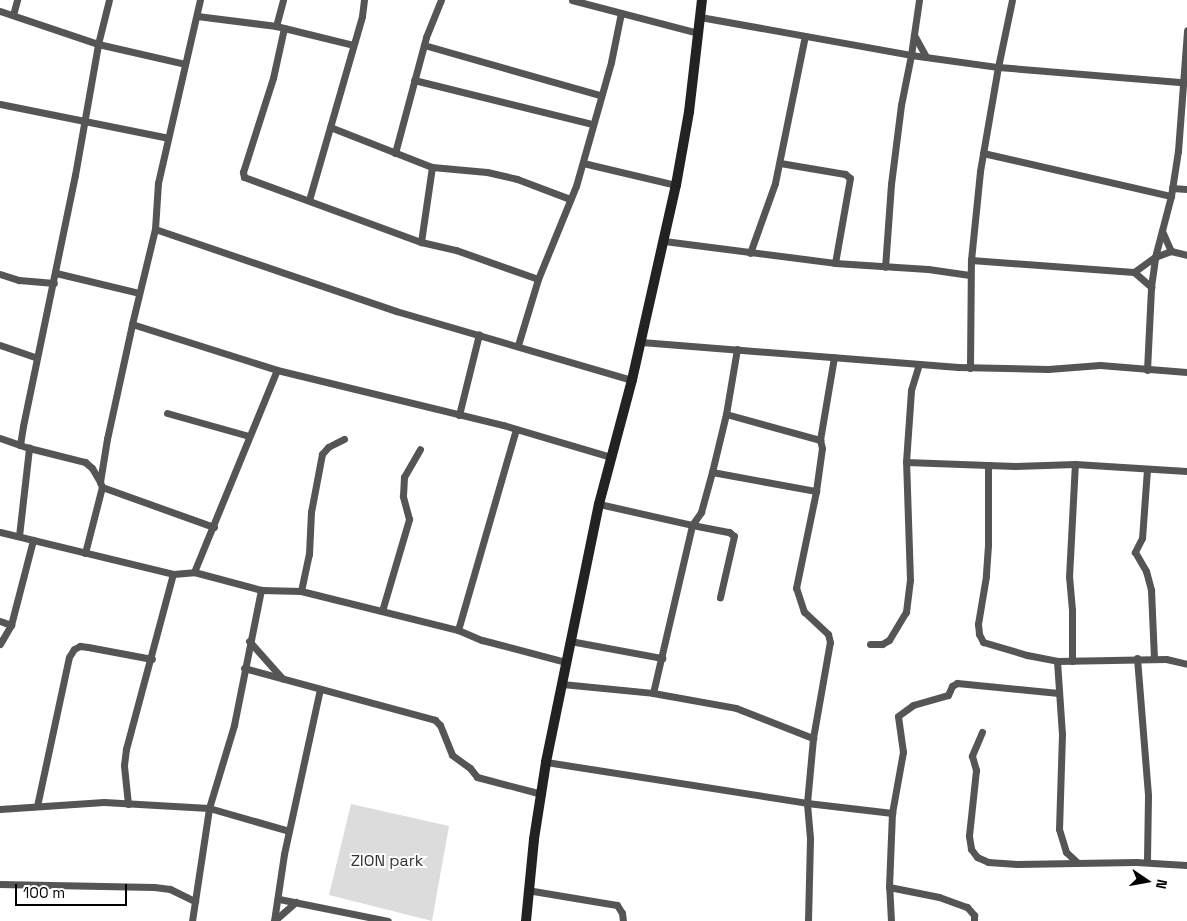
<!DOCTYPE html>
<html>
<head>
<meta charset="utf-8">
<style>
  body { margin:0 }
  #map { position:relative; width:1187px; height:921px; overflow:hidden; background:#fff; font-family:"Space Grotesk",sans-serif }
  div>[style] { position:absolute }
  .green>* { inset:0; background:#dcdcdc }
  .street>* { height:7px; margin:-3.5px; padding:0 3.5px; transform-origin:3.5px; border-radius:3.5px; background:#555 }
  .secondary>* { height:10px; margin:-5px; padding:0 5px; transform-origin:5px; border-radius:5px; background:#222 }
  span { translate:-50% -50%; white-space:nowrap; text-align:center; line-height:1.15; -webkit-text-stroke:4px #fff; paint-order:stroke }
  .park-label { font-size:16px; color:#333 }
  .north { position:absolute; left:1122px; top:856px; width:50px; height:50px; -webkit-text-stroke:4px #fff; paint-order:stroke; rotate:102deg; font-size:14px; font-weight:700; line-height:20px; text-align:center; color:#000 }
  .north::after { content:''; display:block; margin:auto; width:18px; height:22px; background:#000; clip-path:polygon(50% 0,100% 100%,50% 72%,0 100%) }
  .scale { position:absolute; left:15px; top:884px; width:112px; height:22px; box-sizing:border-box; border:2px solid #000; border-top:0; padding-left:6px; font-size:15px; line-height:18px; white-space:nowrap; color:#000; -webkit-text-stroke:4px #fff; paint-order:stroke }
</style>
</head>
<body>
<div id="map">
  <div class="green">
    <i style="clip-path:polygon(351px 804px,449px 826px,432px 921px,329px 895px)"></i>
  </div>
  <div class="street">
    <i style="left:283px;top:0;width:27px;rotate:105deg"></i>
    <i style="left:276px;top:26px;width:8px;rotate:14deg"></i>
    <i style="left:284px;top:28px;width:51px;rotate:102.4deg"></i>
    <i style="left:273px;top:78px;width:99px;rotate:107.7deg"></i>
    <i style="left:243px;top:172px;width:5px;rotate:79deg"></i>
    <i style="left:244px;top:177px;width:189px;rotate:20.2deg"></i>
    <i style="left:421px;top:242px;width:36px;rotate:13deg"></i>
    <i style="left:456px;top:250px;width:87px;rotate:19.5deg"></i>
    <i style="left:572px;top:0;width:130px;rotate:14.7deg"></i>
    <i style="left:919px;top:0;width:56px;rotate:98.3deg"></i>
    <i style="left:911px;top:55px;width:88px;rotate:7.9deg"></i>
    <i style="left:998px;top:67px;width:185px;rotate:4.7deg"></i>
    <i style="left:0;top:11px;width:103px;rotate:18.6deg"></i>
    <i style="left:98px;top:44px;width:89px;rotate:12.9deg"></i>
    <i style="left:13px;top:15px;width:16px;rotate:-75deg"></i>
    <i style="left:197px;top:16px;width:80px;rotate:7.2deg"></i>
    <i style="left:700px;top:17px;width:214px;rotate:10.2deg"></i>
    <i style="left:911px;top:55px;width:51px;rotate:101.3deg"></i>
    <i style="left:901px;top:105px;width:80px;rotate:97.2deg"></i>
    <i style="left:891px;top:184px;width:83px;rotate:94.1deg"></i>
    <i style="left:284px;top:28px;width:71px;rotate:13.8deg"></i>
    <i style="left:914px;top:35px;width:25px;rotate:61deg"></i>
    <i style="left:424px;top:45px;width:183px;rotate:15.9deg"></i>
    <i style="left:414px;top:80px;width:183px;rotate:13.9deg"></i>
    <i style="left:0;top:104px;width:171px;rotate:11.4deg"></i>
    <i style="left:330px;top:127px;width:110px;rotate:21.4deg"></i>
    <i style="left:432px;top:167px;width:55px;rotate:5.2deg"></i>
    <i style="left:487px;top:172px;width:31px;rotate:13deg"></i>
    <i style="left:517px;top:179px;width:57px;rotate:20.7deg"></i>
    <i style="left:395px;top:153px;width:120px;rotate:-75deg"></i>
    <i style="left:426px;top:37px;width:40px;rotate:-68deg"></i>
    <i style="left:983px;top:153px;width:193px;rotate:12.9deg"></i>
    <i style="left:583px;top:163px;width:96px;rotate:13.3deg"></i>
    <i style="left:780px;top:163px;width:66px;rotate:9.6deg"></i>
    <i style="left:845px;top:174px;width:6px;rotate:39deg"></i>
    <i style="left:850px;top:178px;width:86px;rotate:100deg"></i>
    <i style="left:1172px;top:188px;width:15px;rotate:4deg"></i>
    <i style="left:309px;top:200px;width:191px;rotate:-73.9deg"></i>
    <i style="left:362px;top:16px;width:16px;rotate:-83deg"></i>
    <i style="left:155px;top:229px;width:255px;rotate:18.8deg"></i>
    <i style="left:396px;top:311px;width:246px;rotate:16.3deg"></i>
    <i style="left:1162px;top:231px;width:22px;rotate:66deg"></i>
    <i style="left:664px;top:241px;width:172px;rotate:7.3deg"></i>
    <i style="left:835px;top:263px;width:93px;rotate:3.7deg"></i>
    <i style="left:928px;top:269px;width:42px;rotate:8.1deg"></i>
    <i style="left:421px;top:242px;width:76px;rotate:-81.7deg"></i>
    <i style="left:750px;top:253px;width:74px;rotate:-70.3deg"></i>
    <i style="left:775px;top:183px;width:150px;rotate:-78.5deg"></i>
    <i style="left:971px;top:260px;width:163px;rotate:4.2deg"></i>
    <i style="left:1134px;top:272px;width:23px;rotate:41deg"></i>
    <i style="left:1134px;top:272px;width:26px;rotate:-36deg"></i>
    <i style="left:1155px;top:257px;width:17px;rotate:-21deg"></i>
    <i style="left:1171px;top:251px;width:16px;rotate:14deg"></i>
    <i style="left:56px;top:273px;width:85px;rotate:13.5deg"></i>
    <i style="left:0;top:274px;width:20px;rotate:18deg"></i>
    <i style="left:19px;top:280px;width:35px;rotate:5deg"></i>
    <i style="left:132px;top:324px;width:152px;rotate:17.6deg"></i>
    <i style="left:277px;top:370px;width:233px;rotate:13.7deg"></i>
    <i style="left:503px;top:425px;width:113px;rotate:16.5deg"></i>
    <i style="left:641px;top:342px;width:318px;rotate:4.5deg"></i>
    <i style="left:958px;top:367px;width:90px;rotate:1.3deg"></i>
    <i style="left:1048px;top:369px;width:52px;rotate:-4.4deg"></i>
    <i style="left:1100px;top:365px;width:87px;rotate:4.6deg"></i>
    <i style="left:0;top:345px;width:39px;rotate:19deg"></i>
    <i style="left:518px;top:345px;width:69px;rotate:-73.1deg"></i>
    <i style="left:538px;top:279px;width:100px;rotate:-67.8deg"></i>
    <i style="left:576px;top:186px;width:129px;rotate:-74.2deg"></i>
    <i style="left:611px;top:62px;width:50px;rotate:-78.5deg"></i>
    <i style="left:970px;top:368px;width:108px;rotate:-89.5deg"></i>
    <i style="left:971px;top:260px;width:89px;rotate:-84.2deg"></i>
    <i style="left:980px;top:171px;width:106px;rotate:-80.2deg"></i>
    <i style="left:998px;top:67px;width:68px;rotate:-78.2deg"></i>
    <i style="left:1147px;top:370px;width:83px;rotate:-87.2deg"></i>
    <i style="left:1151px;top:287px;width:30px;rotate:-82deg"></i>
    <i style="left:1155px;top:257px;width:63px;rotate:-75.3deg"></i>
    <i style="left:1171px;top:196px;width:46px;rotate:-81.2deg"></i>
    <i style="left:1178px;top:151px;width:121px;rotate:-85.7deg"></i>
    <i style="left:167px;top:413px;width:85px;rotate:15.7deg"></i>
    <i style="left:726px;top:414px;width:98px;rotate:15.5deg"></i>
    <i style="left:459px;top:415px;width:83px;rotate:-76.1deg"></i>
    <i style="left:0;top:438px;width:21px;rotate:19deg"></i>
    <i style="left:29px;top:448px;width:58px;rotate:14deg"></i>
    <i style="left:85px;top:462px;width:9px;rotate:41deg"></i>
    <i style="left:92px;top:468px;width:16px;rotate:60deg"></i>
    <i style="left:906px;top:462px;width:109px;rotate:2.1deg"></i>
    <i style="left:1015px;top:466px;width:60px;rotate:-1.9deg"></i>
    <i style="left:1075px;top:464px;width:112px;rotate:3.6deg"></i>
    <i style="left:988px;top:465px;width:80px;rotate:90deg"></i>
    <i style="left:988px;top:545px;width:31px;rotate:94deg"></i>
    <i style="left:986px;top:576px;width:49px;rotate:99.5deg"></i>
    <i style="left:978px;top:624px;width:10px;rotate:84deg"></i>
    <i style="left:979px;top:634px;width:9px;rotate:63deg"></i>
    <i style="left:983px;top:642px;width:46px;rotate:16.5deg"></i>
    <i style="left:1027px;top:655px;width:31px;rotate:11deg"></i>
    <i style="left:1057px;top:661px;width:109px;rotate:-1.1deg"></i>
    <i style="left:1166px;top:659px;width:22px;rotate:13deg"></i>
    <i style="left:1147px;top:469px;width:69px;rotate:94.1deg"></i>
    <i style="left:1142px;top:538px;width:16px;rotate:117deg"></i>
    <i style="left:1135px;top:552px;width:22px;rotate:60deg"></i>
    <i style="left:1146px;top:571px;width:20px;rotate:75deg"></i>
    <i style="left:1151px;top:590px;width:68px;rotate:87.5deg"></i>
    <i style="left:712px;top:472px;width:106px;rotate:10.4deg"></i>
    <i style="left:102px;top:487px;width:119px;rotate:19.7deg"></i>
    <i style="left:599px;top:504px;width:95px;rotate:12.7deg"></i>
    <i style="left:692px;top:525px;width:16px;rotate:-55deg"></i>
    <i style="left:701px;top:512px;width:41px;rotate:-74.6deg"></i>
    <i style="left:712px;top:472px;width:60px;rotate:-76.4deg"></i>
    <i style="left:726px;top:414px;width:66px;rotate:-80.4deg"></i>
    <i style="left:0;top:532px;width:178px;rotate:13.6deg"></i>
    <i style="left:173px;top:574px;width:21px;rotate:-5deg"></i>
    <i style="left:194px;top:572px;width:69px;rotate:15deg"></i>
    <i style="left:261px;top:590px;width:40px;rotate:1.4deg"></i>
    <i style="left:301px;top:591px;width:162px;rotate:14deg"></i>
    <i style="left:458px;top:630px;width:26px;rotate:23deg"></i>
    <i style="left:482px;top:640px;width:87px;rotate:14.7deg"></i>
    <i style="left:19px;top:536px;width:89px;rotate:-83.5deg"></i>
    <i style="left:29px;top:448px;width:9px;rotate:-162deg"></i>
    <i style="left:20px;top:445px;width:19px;rotate:-81deg"></i>
    <i style="left:23px;top:426px;width:256px;rotate:-78.3deg"></i>
    <i style="left:75px;top:175px;width:133px;rotate:-80deg"></i>
    <i style="left:98px;top:44px;width:45px;rotate:-76deg"></i>
    <i style="left:85px;top:553px;width:68px;rotate:-75.6deg"></i>
    <i style="left:102px;top:487px;width:5px;rotate:-112deg"></i>
    <i style="left:100px;top:482px;width:44px;rotate:-80.8deg"></i>
    <i style="left:107px;top:439px;width:118px;rotate:-77.7deg"></i>
    <i style="left:132px;top:324px;width:98px;rotate:-76.4deg"></i>
    <i style="left:155px;top:229px;width:46px;rotate:-86.3deg"></i>
    <i style="left:158px;top:183px;width:188px;rotate:-77.1deg"></i>
    <i style="left:194px;top:572px;width:218px;rotate:-67.7deg"></i>
    <i style="left:301px;top:591px;width:38px;rotate:-78deg"></i>
    <i style="left:309px;top:554px;width:42px;rotate:-87.3deg"></i>
    <i style="left:311px;top:512px;width:59px;rotate:-79.3deg"></i>
    <i style="left:322px;top:454px;width:9px;rotate:-49deg"></i>
    <i style="left:328px;top:447px;width:18px;rotate:-27deg"></i>
    <i style="left:382px;top:611px;width:96px;rotate:-73.6deg"></i>
    <i style="left:409px;top:519px;width:24px;rotate:-105deg"></i>
    <i style="left:403px;top:496px;width:19px;rotate:-87deg"></i>
    <i style="left:404px;top:477px;width:32px;rotate:-60deg"></i>
    <i style="left:0;top:621px;width:12px;rotate:20deg"></i>
    <i style="left:458px;top:630px;width:209px;rotate:-73.9deg"></i>
    <i style="left:249px;top:641px;width:50px;rotate:48.3deg"></i>
    <i style="left:570px;top:641px;width:94px;rotate:10.5deg"></i>
    <i style="left:0;top:644px;width:22px;rotate:-60deg"></i>
    <i style="left:11px;top:625px;width:88px;rotate:-75.5deg"></i>
    <i style="left:870px;top:644px;width:12px"></i>
    <i style="left:882px;top:644px;width:8px;rotate:-30deg"></i>
    <i style="left:889px;top:640px;width:33px;rotate:-59deg"></i>
    <i style="left:906px;top:612px;width:32px;rotate:-83deg"></i>
    <i style="left:910px;top:580px;width:118px;rotate:-91.9deg"></i>
    <i style="left:906px;top:462px;width:72px;rotate:-86deg"></i>
    <i style="left:911px;top:390px;width:27px;rotate:-73deg"></i>
    <i style="left:1137px;top:658px;width:138px;rotate:85.4deg"></i>
    <i style="left:1148px;top:796px;width:66px;rotate:90.9deg"></i>
    <i style="left:1057px;top:661px;width:73px;rotate:86.1deg"></i>
    <i style="left:1062px;top:734px;width:95px;rotate:91.8deg"></i>
    <i style="left:1059px;top:829px;width:24px;rotate:73deg"></i>
    <i style="left:1066px;top:852px;width:16px;rotate:43deg"></i>
    <i style="left:1072px;top:661px;width:51px;rotate:-90deg"></i>
    <i style="left:1072px;top:610px;width:33px;rotate:-95deg"></i>
    <i style="left:1069px;top:577px;width:113px;rotate:-87deg"></i>
    <i style="left:244px;top:668px;width:198px;rotate:15.2deg"></i>
    <i style="left:435px;top:720px;width:7px;rotate:45deg"></i>
    <i style="left:440px;top:725px;width:32px;rotate:68deg"></i>
    <i style="left:452px;top:755px;width:22px;rotate:36deg"></i>
    <i style="left:470px;top:768px;width:11px;rotate:52deg"></i>
    <i style="left:477px;top:777px;width:67px;rotate:14.7deg"></i>
    <i style="left:562px;top:684px;width:91px;rotate:5.6deg"></i>
    <i style="left:653px;top:693px;width:84px;rotate:10.2deg"></i>
    <i style="left:736px;top:708px;width:83px;rotate:21.3deg"></i>
    <i style="left:653px;top:693px;width:172px;rotate:-76.9deg"></i>
    <i style="left:692px;top:525px;width:38px;rotate:11deg"></i>
    <i style="left:729px;top:532px;width:6px;rotate:39deg"></i>
    <i style="left:734px;top:536px;width:63px;rotate:102.9deg"></i>
    <i style="left:982px;top:732px;width:26px;rotate:113deg"></i>
    <i style="left:972px;top:756px;width:15px;rotate:74deg"></i>
    <i style="left:976px;top:770px;width:66px;rotate:96.1deg"></i>
    <i style="left:969px;top:836px;width:13px;rotate:81deg"></i>
    <i style="left:971px;top:849px;width:10px;rotate:53deg"></i>
    <i style="left:977px;top:857px;width:12px;rotate:24deg"></i>
    <i style="left:988px;top:862px;width:29px;rotate:4deg"></i>
    <i style="left:1017px;top:864px;width:119px;rotate:-1deg"></i>
    <i style="left:1136px;top:862px;width:51px;rotate:3.4deg"></i>
    <i style="left:546px;top:762px;width:264px;rotate:8.9deg"></i>
    <i style="left:807px;top:803px;width:86px;rotate:6.7deg"></i>
    <i style="left:128px;top:804px;width:39px;rotate:-96deg"></i>
    <i style="left:124px;top:765px;width:16px;rotate:-83deg"></i>
    <i style="left:126px;top:749px;width:181px;rotate:-75deg"></i>
    <i style="left:37px;top:806px;width:152px;rotate:-77.9deg"></i>
    <i style="left:69px;top:657px;width:9px;rotate:-58deg"></i>
    <i style="left:74px;top:649px;width:7px;rotate:-27deg"></i>
    <i style="left:80px;top:646px;width:8px;rotate:7deg"></i>
    <i style="left:88px;top:647px;width:65px;rotate:10.6deg"></i>
    <i style="left:0;top:809px;width:104px;rotate:-3.9deg"></i>
    <i style="left:104px;top:802px;width:105px;rotate:3.3deg"></i>
    <i style="left:209px;top:808px;width:83px;rotate:16deg"></i>
    <i style="left:0;top:884px;width:154px;rotate:1.1deg"></i>
    <i style="left:154px;top:887px;width:16px;rotate:7deg"></i>
    <i style="left:170px;top:889px;width:28px;rotate:26deg"></i>
    <i style="left:889px;top:887px;width:51px;rotate:11.3deg"></i>
    <i style="left:939px;top:897px;width:30px;rotate:20deg"></i>
    <i style="left:967px;top:907px;width:11px;rotate:49deg"></i>
    <i style="left:974px;top:915px;width:6px;rotate:90deg"></i>
    <i style="left:527px;top:890px;width:91px;rotate:9.5deg"></i>
    <i style="left:617px;top:905px;width:9px;rotate:58deg"></i>
    <i style="left:622px;top:913px;width:8px;rotate:83deg"></i>
    <i style="left:279px;top:899px;width:111px;rotate:11.4deg"></i>
    <i style="left:192px;top:921px;width:114px;rotate:-81.4deg"></i>
    <i style="left:209px;top:808px;width:87px;rotate:-73.2deg"></i>
    <i style="left:234px;top:725px;width:138px;rotate:-78.7deg"></i>
    <i style="left:274px;top:921px;width:68px;rotate:-81.5deg"></i>
    <i style="left:284px;top:854px;width:169px;rotate:-77.7deg"></i>
    <i style="left:274px;top:921px;width:29px;rotate:-41deg"></i>
    <i style="left:808px;top:921px;width:83px;rotate:-88.6deg"></i>
    <i style="left:810px;top:838px;width:35px;rotate:-95deg"></i>
    <i style="left:807px;top:803px;width:65px;rotate:-84.7deg"></i>
    <i style="left:813px;top:738px;width:97px;rotate:-80deg"></i>
    <i style="left:830px;top:642px;width:8px;rotate:-104deg"></i>
    <i style="left:828px;top:634px;width:33px;rotate:-137deg"></i>
    <i style="left:804px;top:612px;width:25px;rotate:-108deg"></i>
    <i style="left:796px;top:588px;width:99px;rotate:-78.3deg"></i>
    <i style="left:816px;top:491px;width:43px;rotate:-82.1deg"></i>
    <i style="left:822px;top:448px;width:8px;rotate:-104deg"></i>
    <i style="left:820px;top:440px;width:84px;rotate:-80.4deg"></i>
    <i style="left:891px;top:921px;width:34px;rotate:-93deg"></i>
    <i style="left:889px;top:887px;width:74px;rotate:-87.7deg"></i>
    <i style="left:892px;top:813px;width:62px;rotate:-79.8deg"></i>
    <i style="left:903px;top:752px;width:36px;rotate:-98deg"></i>
    <i style="left:898px;top:716px;width:19px;rotate:-36deg"></i>
    <i style="left:913px;top:705px;width:36px;rotate:-16deg"></i>
    <i style="left:948px;top:695px;width:10px;rotate:-66deg"></i>
    <i style="left:952px;top:686px;width:6px;rotate:-31deg"></i>
    <i style="left:957px;top:683px;width:102px;rotate:5.6deg"></i>
  </div>
  <div class="secondary">
    <i style="left:526px;top:921px;width:82px;rotate:-84.4deg"></i>
    <i style="left:534px;top:839px;width:78px;rotate:-81.1deg"></i>
    <i style="left:546px;top:762px;width:263px;rotate:-78.4deg"></i>
    <i style="left:599px;top:504px;width:128px;rotate:-75.1deg"></i>
    <i style="left:632px;top:380px;width:200px;rotate:-77.3deg"></i>
    <i style="left:676px;top:185px;width:74px;rotate:-79.9deg"></i>
    <i style="left:689px;top:112px;width:113px;rotate:-83.4deg"></i>
  </div>
  <div class="park-label">
    <span style="left:387px;top:861px">ZION park</span>
  </div>
  <div class="north">N</div>
  <div class="scale">100 m</div>
</div>
</body>
</html>
